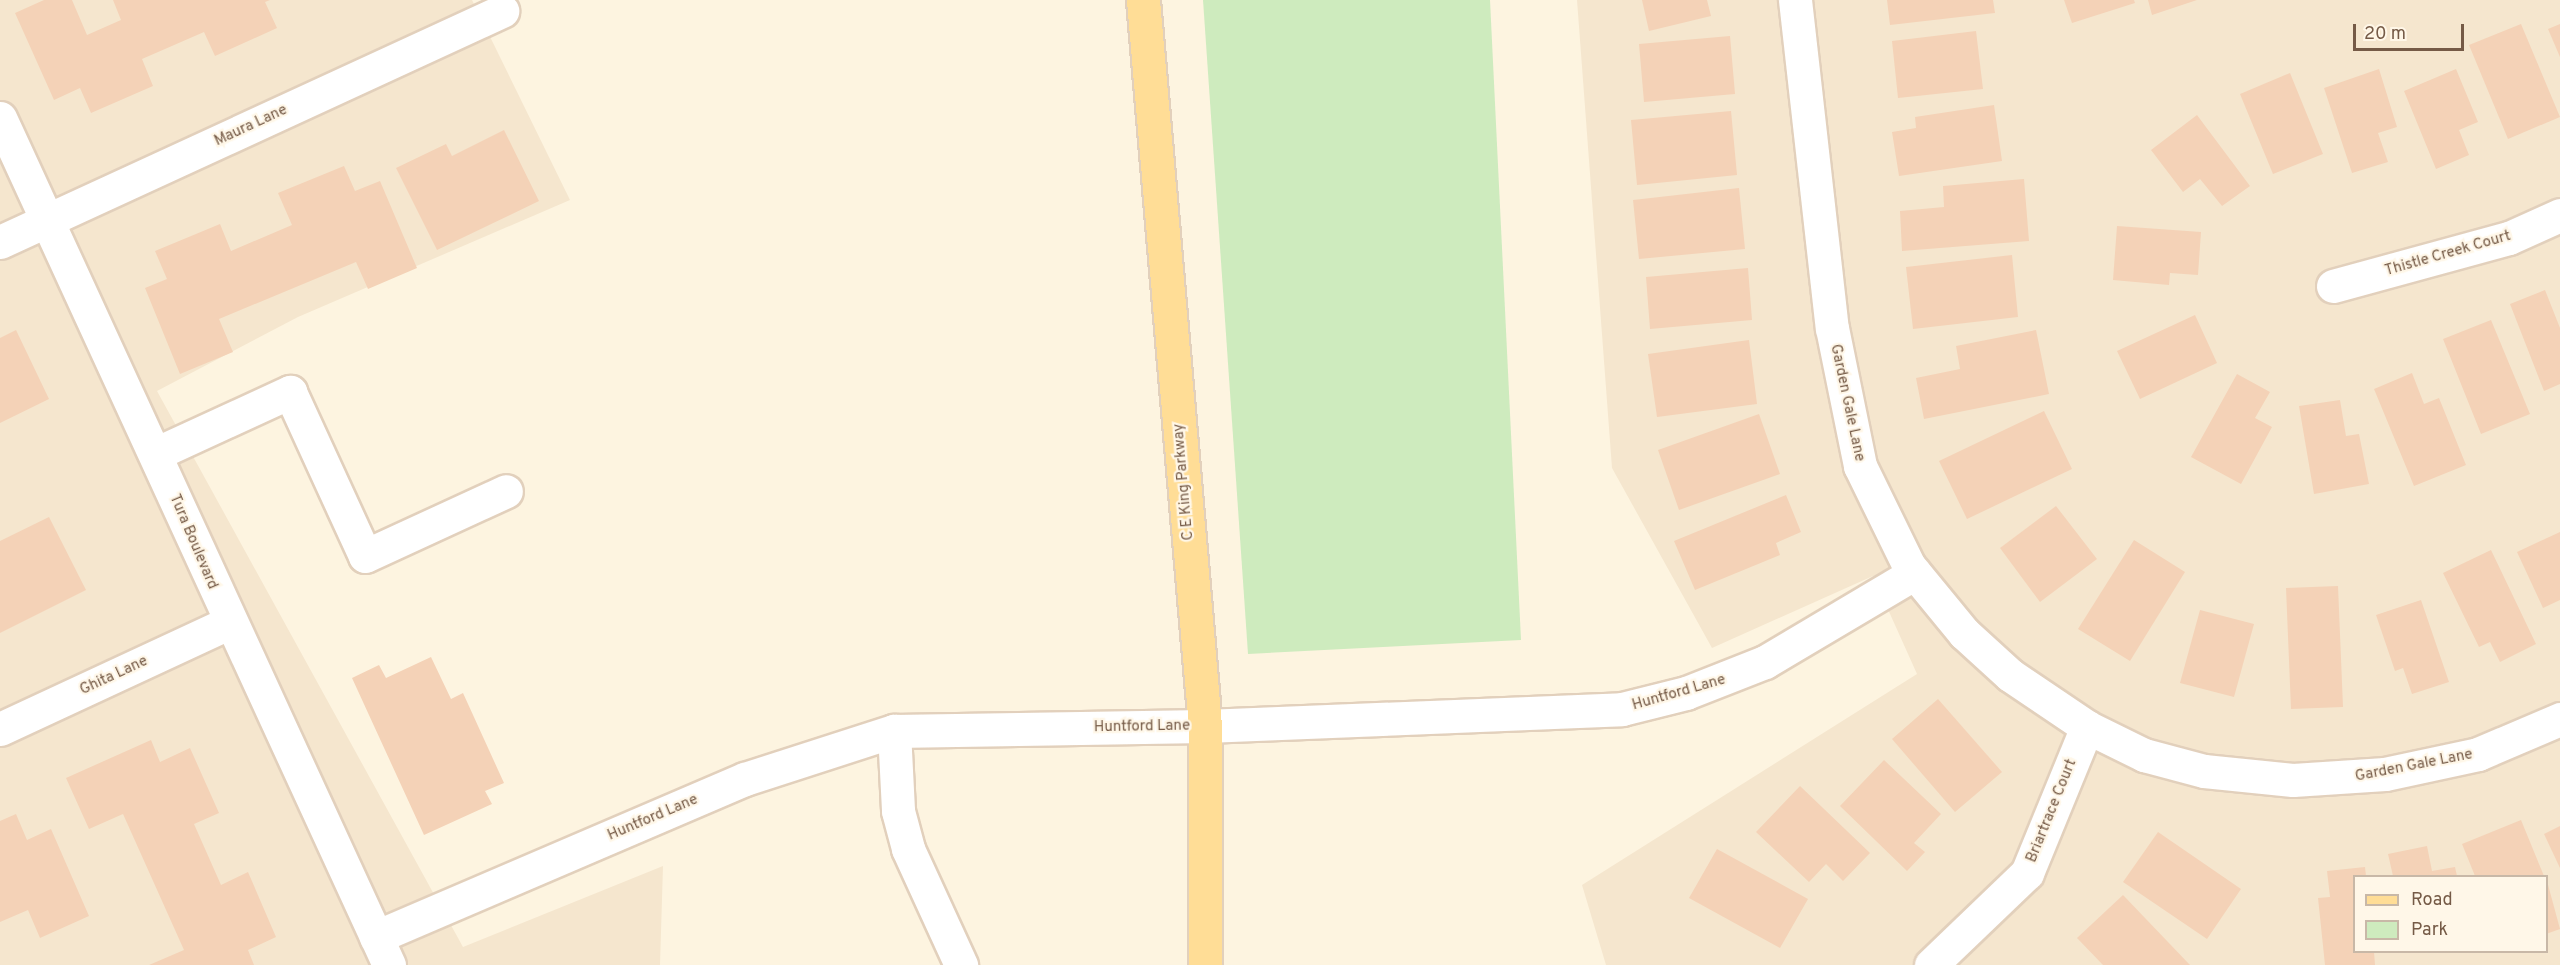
<!DOCTYPE html>
<html>
<head>
<meta charset="utf-8">
<style>
  body { margin:0 }
  #map { position:relative; width:2560px; height:965px; overflow:hidden; background:#fdf4e0; font-family:Overpass,sans-serif }
  div>[style] { position:absolute }
  .residential>* { inset:0; background:#f5e6ce }
  .green>* { inset:0; background:#ceebbe }
  .building>* { inset:0; background:#f4d2b7 }
  .roads { filter:drop-shadow(2px 0 #e2d0bc) drop-shadow(-2px 0 #e2d0bc) drop-shadow(0 2px #e2d0bc) drop-shadow(0 -2px #e2d0bc) }
  .minor>* { height:33px; margin:-16.5px; padding:0 16.5px; transform-origin:16.5px; border-radius:16.5px; background:#fff }
  .major>* { height:33px; margin:-16.5px; padding:0 16.5px; transform-origin:16.5px; border-radius:16.5px; background:#ffdd96 }
  span { translate:-50% -50%; white-space:nowrap; text-align:center; line-height:1.15; -webkit-text-stroke:4.5px #fff7e8; paint-order:stroke }
  .street-label { font-size:15px; color:#755a46 }
  .legend { position:absolute; left:2353px; top:875px; width:195px; height:78px; box-sizing:border-box; background:#fff7e8; border:2px solid #c8b8a7; margin:0; padding:8px 10px; list-style:none; font-size:18px; color:#755a46 }
  .legend li { display:flex; align-items:center; gap:12px; height:30px }
  .legend b { width:30px; border:2px solid #c8b8a7 }
  .scale { position:absolute; left:2353px; top:24px; width:111px; height:27px; box-sizing:border-box; border:3px solid #755a46; border-top:0; padding-left:8px; font-size:18px; line-height:21px; white-space:nowrap; color:#755a46; -webkit-text-stroke:4px #fff7e8; paint-order:stroke }
</style>
</head>
<body>
<div id="map">
  <div class="residential">
    <i style="clip-path:polygon(0 0,472px 0,570px 200px,298px 317px,157px 391px,463px 947px,663px 866px,660px 965px,0 965px)"></i>
    <i style="clip-path:polygon(evenodd,1577px 0,2560px 0,2560px 965px,1606px 965px,1582px 885px,1917px 674px,1873px 576px,1712px 648px,1612px 468px,1577px 0,2354px 876px,2546px 876px,2546px 952px,2354px 952px,2354px 876px)"></i>
  </div>
  <div class="green">
    <i style="clip-path:polygon(1203px 0,1490px 0,1521px 640px,1248px 654px)"></i>
  </div>
  <div class="building">
    <i style="clip-path:polygon(44px 0,72px 0,87px 35px,121px 20px,113px 0,270px 0,265px 2px,277px 28px,215px 56px,204px 32px,142px 59px,153px 86px,91px 113px,80px 88px,54px 100px,15px 13px)"></i>
    <i style="clip-path:polygon(1642px 0,1707px 0,1711px 16px,1649px 31px)"></i>
    <i style="clip-path:polygon(1887px 0,1993px 0,1995px 13px,1890px 25px)"></i>
    <i style="clip-path:polygon(2064px 0,2134px 0,2135px 3px,2072px 23px)"></i>
    <i style="clip-path:polygon(2148px 0,2197px 0,2152px 15px)"></i>
    <i style="clip-path:polygon(2521px 24px,2560px 117px,2508px 139px,2469px 45px)"></i>
    <i style="clip-path:polygon(2560px 24px,2560px 57px,2548px 29px)"></i>
    <i style="clip-path:polygon(1976px 31px,1983px 89px,1898px 98px,1892px 41px)"></i>
    <i style="clip-path:polygon(1730px 36px,1735px 94px,1644px 102px,1639px 44px)"></i>
    <i style="clip-path:polygon(2379px 69px,2397px 127px,2378px 133px,2388px 162px,2352px 173px,2324px 88px)"></i>
    <i style="clip-path:polygon(2456px 69px,2478px 122px,2459px 130px,2469px 155px,2436px 169px,2404px 91px)"></i>
    <i style="clip-path:polygon(2290px 73px,2323px 154px,2273px 174px,2240px 94px)"></i>
    <i style="clip-path:polygon(1994px 105px,2002px 161px,1899px 176px,1892px 132px,1916px 128px,1915px 117px)"></i>
    <i style="clip-path:polygon(1731px 111px,1737px 175px,1637px 185px,1631px 120px)"></i>
    <i style="clip-path:polygon(2197px 115px,2250px 186px,2222px 206px,2200px 179px,2183px 192px,2151px 150px)"></i>
    <i style="clip-path:polygon(504px 130px,539px 201px,437px 250px,396px 168px,446px 144px,452px 156px)"></i>
    <i style="clip-path:polygon(344px 166px,355px 191px,380px 181px,417px 268px,368px 289px,356px 262px,219px 319px,233px 352px,180px 374px,145px 288px,167px 279px,155px 251px,220px 224px,231px 251px,292px 225px,278px 193px)"></i>
    <i style="clip-path:polygon(2024px 179px,2029px 241px,1902px 251px,1900px 211px,1944px 207px,1943px 186px)"></i>
    <i style="clip-path:polygon(1739px 188px,1745px 249px,1639px 259px,1633px 200px)"></i>
    <i style="clip-path:polygon(2117px 226px,2201px 232px,2198px 275px,2170px 273px,2169px 285px,2113px 280px)"></i>
    <i style="clip-path:polygon(2012px 255px,2018px 317px,1913px 329px,1906px 267px)"></i>
    <i style="clip-path:polygon(1748px 268px,1752px 320px,1650px 329px,1646px 277px)"></i>
    <i style="clip-path:polygon(2545px 290px,2560px 328px,2560px 384px,2544px 391px,2510px 304px)"></i>
    <i style="clip-path:polygon(2195px 315px,2217px 363px,2140px 399px,2117px 351px)"></i>
    <i style="clip-path:polygon(2491px 320px,2530px 414px,2481px 434px,2443px 339px)"></i>
    <i style="clip-path:polygon(16px 330px,49px 399px,0 423px,0 338px)"></i>
    <i style="clip-path:polygon(2036px 330px,2049px 394px,1924px 419px,1916px 378px,1960px 369px,1956px 346px)"></i>
    <i style="clip-path:polygon(1749px 340px,1757px 404px,1657px 417px,1648px 354px)"></i>
    <i style="clip-path:polygon(2412px 373px,2424px 404px,2439px 398px,2466px 465px,2414px 486px,2374px 389px)"></i>
    <i style="clip-path:polygon(2237px 374px,2270px 392px,2255px 418px,2272px 427px,2241px 484px,2191px 457px)"></i>
    <i style="clip-path:polygon(2340px 400px,2346px 436px,2359px 434px,2369px 484px,2314px 494px,2299px 406px)"></i>
    <i style="clip-path:polygon(2044px 411px,2072px 469px,1967px 519px,1939px 461px)"></i>
    <i style="clip-path:polygon(1759px 414px,1780px 474px,1679px 510px,1658px 450px)"></i>
    <i style="clip-path:polygon(1786px 495px,1801px 532px,1776px 543px,1780px 555px,1695px 590px,1674px 541px)"></i>
    <i style="clip-path:polygon(2056px 506px,2097px 559px,2040px 602px,2000px 548px)"></i>
    <i style="clip-path:polygon(49px 517px,86px 590px,0 633px,0 541px)"></i>
    <i style="clip-path:polygon(2560px 532px,2560px 600px,2543px 608px,2517px 552px)"></i>
    <i style="clip-path:polygon(2134px 540px,2185px 572px,2130px 661px,2078px 629px)"></i>
    <i style="clip-path:polygon(2491px 550px,2536px 644px,2500px 662px,2490px 642px,2479px 647px,2443px 573px)"></i>
    <i style="clip-path:polygon(2338px 586px,2343px 707px,2291px 709px,2286px 588px)"></i>
    <i style="clip-path:polygon(2421px 600px,2449px 682px,2412px 694px,2403px 668px,2395px 671px,2376px 615px)"></i>
    <i style="clip-path:polygon(2200px 610px,2254px 624px,2234px 697px,2180px 683px)"></i>
    <i style="clip-path:polygon(431px 657px,451px 699px,463px 693px,504px 783px,485px 791px,492px 804px,424px 835px,352px 678px,379px 665px,386px 678px)"></i>
    <i style="clip-path:polygon(1938px 699px,2002px 772px,1955px 812px,1892px 739px)"></i>
    <i style="clip-path:polygon(151px 740px,160px 762px,190px 748px,219px 813px,194px 824px,221px 885px,248px 872px,276px 937px,248px 950px,254px 965px,149px 965px,184px 950px,123px 814px,89px 829px,66px 778px)"></i>
    <i style="clip-path:polygon(1884px 760px,1941px 814px,1914px 843px,1925px 852px,1907px 871px,1840px 806px)"></i>
    <i style="clip-path:polygon(1800px 786px,1870px 853px,1843px 881px,1826px 864px,1809px 882px,1756px 832px)"></i>
    <i style="clip-path:polygon(16px 814px,27px 840px,51px 829px,89px 916px,40px 938px,28px 910px,0 922px,0 821px)"></i>
    <i style="clip-path:polygon(2521px 820px,2544px 876px,2475px 876px,2462px 844px)"></i>
    <i style="clip-path:polygon(2560px 826px,2560px 868px,2544px 834px)"></i>
    <i style="clip-path:polygon(2158px 832px,2241px 889px,2207px 939px,2123px 882px)"></i>
    <i style="clip-path:polygon(2427px 846px,2432px 871px,2455px 867px,2457px 876px,2393px 876px,2388px 854px)"></i>
    <i style="clip-path:polygon(1717px 849px,1808px 899px,1780px 948px,1689px 898px)"></i>
    <i style="clip-path:polygon(2365px 867px,2366px 876px,2354px 876px,2354px 952px,2374px 952px,2375px 965px,2325px 965px,2318px 898px,2330px 897px,2327px 871px)"></i>
    <i style="clip-path:polygon(2547px 881px,2560px 929px,2546px 934px,2546px 881px)"></i>
    <i style="clip-path:polygon(2123px 895px,2190px 965px,2103px 965px,2077px 938px)"></i>
  </div>
  <div class="roads">
    <div class="minor">
      <i style="left:1795px;top:0;width:330px;rotate:83.6deg"></i>
      <i style="left:1832px;top:328px;width:141px;rotate:78.5deg"></i>
      <i style="left:1860px;top:466px;width:111px;rotate:63.9deg"></i>
      <i style="left:1909px;top:566px;width:87px;rotate:50.6deg"></i>
      <i style="left:1964px;top:633px;width:62px;rotate:42.4deg"></i>
      <i style="left:2010px;top:675px;width:93px;rotate:34deg"></i>
      <i style="left:2087px;top:727px;width:64px;rotate:26.2deg"></i>
      <i style="left:2144px;top:755px;width:62px;rotate:14.9deg"></i>
      <i style="left:2204px;top:771px;width:89px;rotate:5.8deg"></i>
      <i style="left:2293px;top:780px;width:92px;rotate:-3.7deg"></i>
      <i style="left:2385px;top:774px;width:95px;rotate:-12.1deg"></i>
      <i style="left:2478px;top:754px;width:89px;rotate:-23.1deg"></i>
      <i style="left:0;top:118px;width:932px;rotate:65.33deg"></i>
      <i style="left:0;top:242px;width:553px;rotate:-24.71deg"></i>
      <i style="left:2333px;top:286px;width:182px;rotate:-15.3deg"></i>
      <i style="left:2509px;top:238px;width:56px;rotate:-24.3deg"></i>
      <i style="left:155px;top:454px;width:149px;rotate:-24.7deg"></i>
      <i style="left:290px;top:392px;width:180px;rotate:65.4deg"></i>
      <i style="left:365px;top:556px;width:155px;rotate:-24.7deg"></i>
      <i style="left:0;top:729px;width:251px;rotate:-24.9deg"></i>
      <i style="left:894px;top:731px;width:80px;rotate:87.1deg"></i>
      <i style="left:898px;top:811px;width:39px;rotate:75deg"></i>
      <i style="left:908px;top:849px;width:128px;rotate:65.4deg"></i>
      <i style="left:376px;top:937px;width:401px;rotate:-23.2deg"></i>
      <i style="left:745px;top:779px;width:157px;rotate:-17.9deg"></i>
      <i style="left:894px;top:731px;width:311px;rotate:-0.9deg"></i>
      <i style="left:1205px;top:726px;width:417px;rotate:-2.3deg"></i>
      <i style="left:1622px;top:709px;width:66px;rotate:-14deg"></i>
      <i style="left:1686px;top:693px;width:85px;rotate:-21.4deg"></i>
      <i style="left:1765px;top:662px;width:174px;rotate:-30.7deg"></i>
      <i style="left:1931px;top:965px;width:133px;rotate:-43.8deg"></i>
      <i style="left:2027px;top:873px;width:158px;rotate:-67.7deg"></i>
    </div>
    <div class="major">
      <i style="left:1143px;top:0;width:729px;rotate:85.12deg"></i>
      <i style="left:1205px;top:726px;width:239px;rotate:90deg"></i>
    </div>
  </div>
  <div class="street-label">
    <span style="left:251px;top:126px;rotate:-25deg">Maura Lane</span>
    <span style="left:2448px;top:254px;rotate:-16deg">Thistle Creek Court</span>
    <span style="left:1847px;top:403px;rotate:78deg">Garden Gale Lane</span>
    <span style="left:1184px;top:482px;rotate:-95deg">C E King Parkway</span>
    <span style="left:193px;top:542px;rotate:67deg">Tura Boulevard</span>
    <span style="left:114px;top:676px;rotate:-25deg">Ghita Lane</span>
    <span style="left:1679px;top:693px;rotate:-16deg">Huntford Lane</span>
    <span style="left:1142px;top:727px;rotate:-1deg">Huntford Lane</span>
    <span style="left:2414px;top:766px;rotate:-11deg">Garden Gale Lane</span>
    <span style="left:2052px;top:811px;rotate:-68deg">Briartrace Court</span>
    <span style="left:653px;top:818px;rotate:-23deg">Huntford Lane</span>
  </div>
  <ul class="legend">
  <li><b style="height:8px;background:#ffdd96"></b>Road</li>
  <li><b style="height:16px;background:#ceebbe"></b>Park</li>
  </ul>
  <div class="scale">20 m</div>
</div>
</body>
</html>
